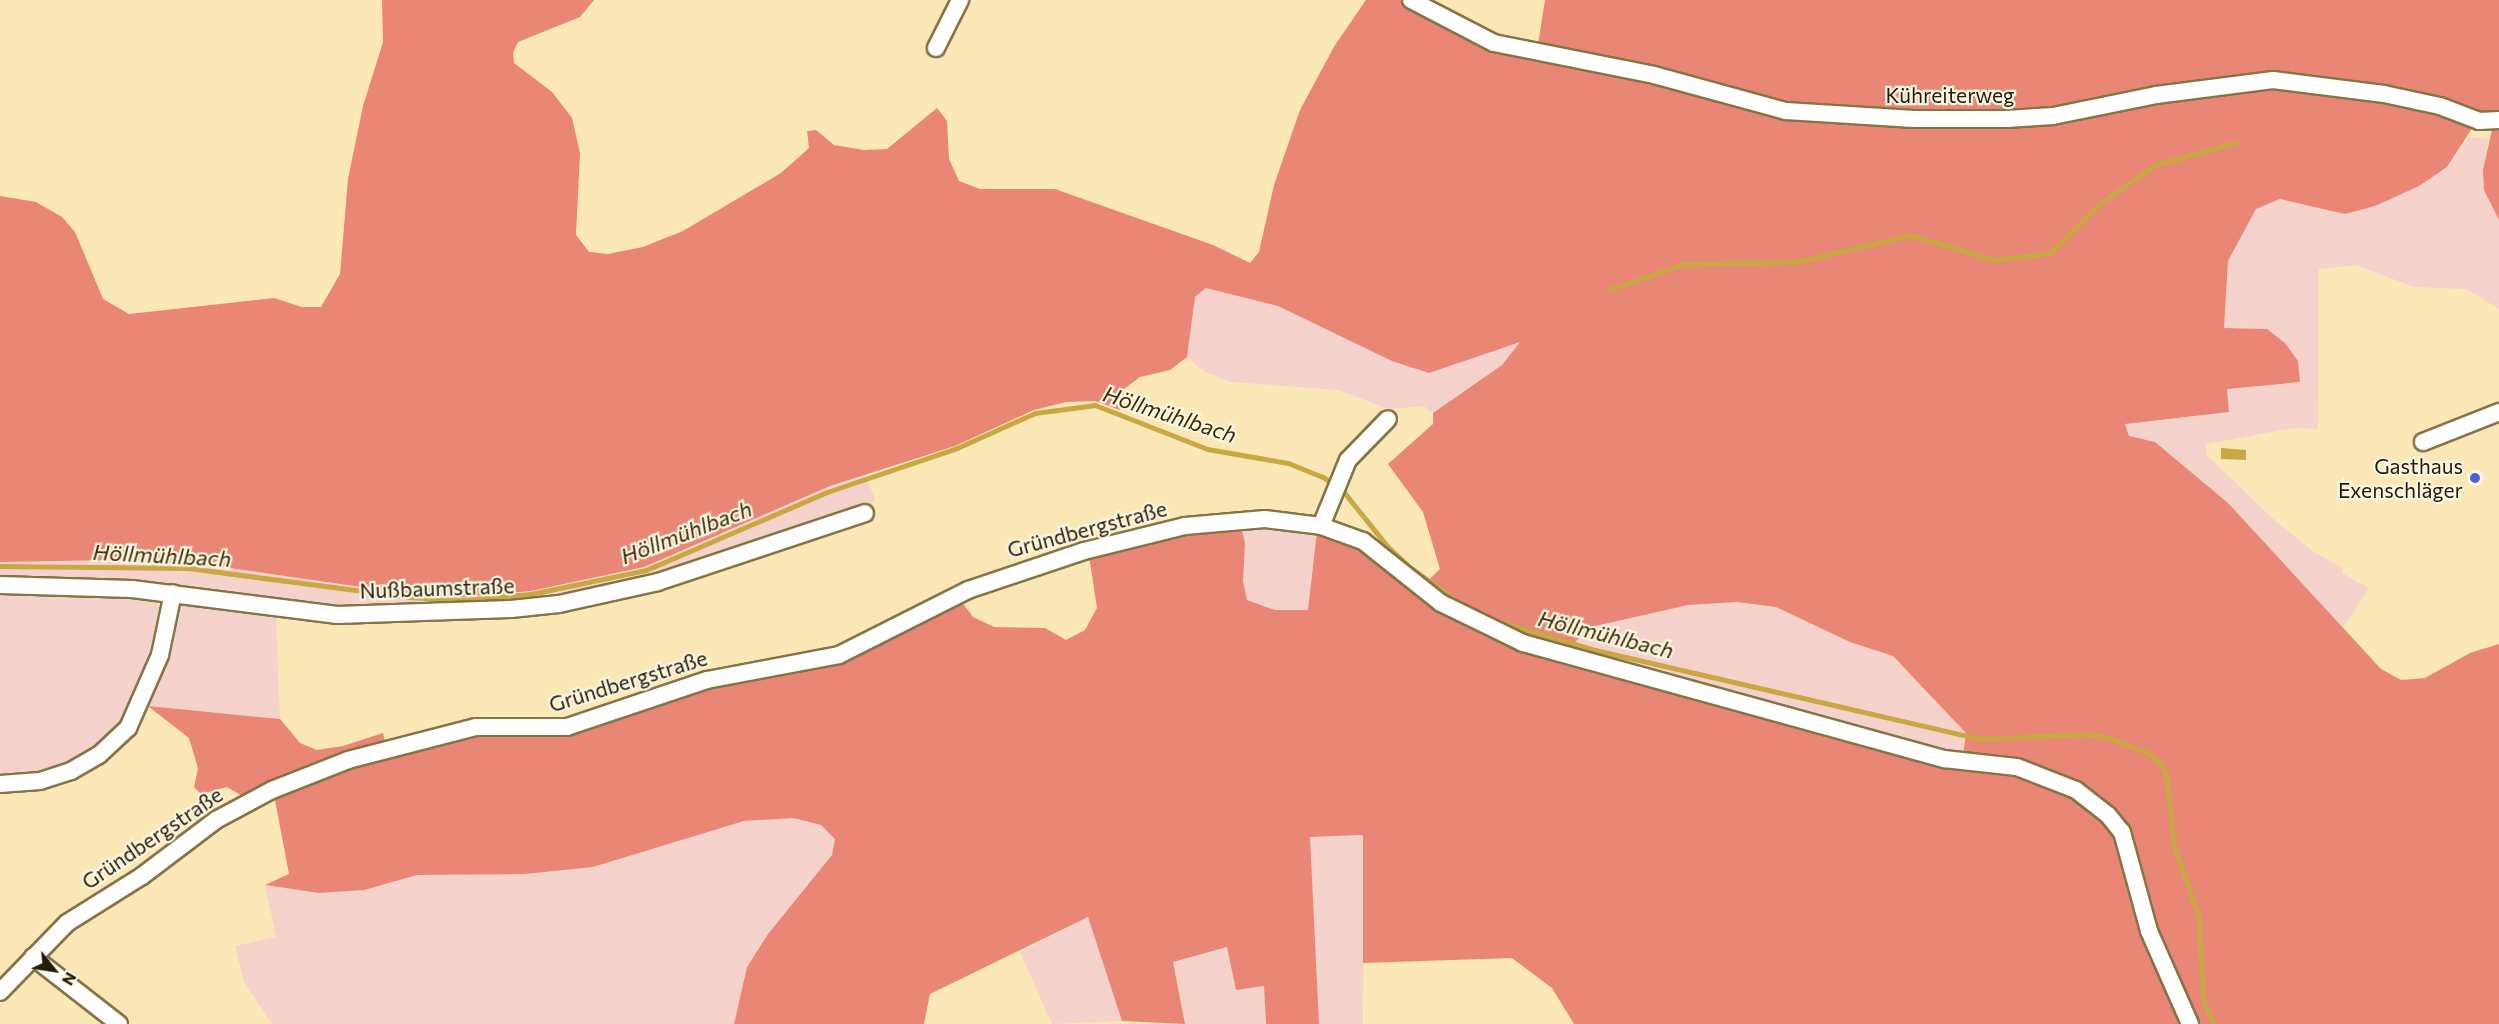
<!DOCTYPE html>
<html>
<head>
<meta charset="utf-8">
<style>
  body { margin:0 }
  #map { position:relative; width:2499px; height:1024px; overflow:hidden; background:#fbe8b6; font-family:Commissioner,sans-serif }
  div>[style] { position:absolute }
  .green>* { inset:0; background:#f5d3cc }
  .forest>* { inset:0; background:#e98676 }
  .water>* { inset:0; background:#c9a743 }
  .stream>* { height:5px; margin:-2.5px; padding:0 2.5px; transform-origin:2.5px; border-radius:2.5px; background:#c9a743 }
  .roads { filter:drop-shadow(2px 0 #857445) drop-shadow(-2px 0 #857445) drop-shadow(0 2px #857445) drop-shadow(0 -2px #857445) }
  .street>* { height:16px; margin:-8px; padding:0 8px; transform-origin:8px; border-radius:8px; background:#fff }
  .dots>* { width:16px; height:16px; translate:-50% -50%; box-sizing:border-box; border:3px solid #fdf6e2; border-radius:50% }
  span { translate:-50% -50%; white-space:nowrap; text-align:center; line-height:1.15; -webkit-text-stroke:4.5px #fdf6e2; paint-order:stroke }
  .street-label { font-size:21px; color:#221b08 }
  .poi-label { font-size:21px; color:#221b08 }
  .right { translate:-100% -50%; text-align:right }
  .water-label { font-size:22px; color:#392b00; font-style:italic }
  .north { position:absolute; left:24px; top:940px; width:60px; height:60px; -webkit-text-stroke:4px #fdf6e2; paint-order:stroke; rotate:120deg; font-size:16px; font-weight:700; line-height:24px; text-align:center; color:#221b08 }
  .north::after { content:''; display:block; margin:auto; width:21px; height:27px; background:#221b08; clip-path:polygon(50% 0,100% 100%,50% 72%,0 100%) }
</style>
</head>
<body>
<div id="map">
  <div class="green">
    <i style="clip-path:polygon(2469px 137px,2489px 139px,2483px 170px,2484px 190px,2499px 220px,2499px 309px,2466px 289px,2414px 287px,2356px 265px,2319px 269px,2318px 429px,2294px 428px,2206px 444px,2206px 454px,2271px 517px,2314px 552px,2343px 568px,2342px 573px,2369px 588px,2342px 630px,2228px 503px,2155px 442px,2128px 436px,2125px 423px,2229px 412px,2227px 389px,2300px 382px,2298px 361px,2285px 343px,2246px 327px,2224px 329px,2228px 261px,2255px 209px,2280px 199px,2345px 214px,2447px 167px)"></i>
    <i style="clip-path:polygon(1206px 288px,1278px 306px,1392px 360px,1429px 373px,1521px 341px,1502px 365px,1433px 413px,1424px 406px,1389px 409px,1338px 390px,1231px 382px,1203px 371px,1187px 357px,1195px 297px)"></i>
    <i style="clip-path:polygon(865px 475px,875px 499px,869px 506px,690px 566px,575px 595px,521px 602px,328px 609px,0 581px,0 562px,111px 560px,209px 565px,409px 594px,463px 597px,531px 591px,644px 567px,830px 486px)"></i>
    <i style="clip-path:polygon(1259px 524px,1317px 531px,1308px 611px,1275px 610px,1247px 600px,1243px 581px,1245px 543px,1241px 527px)"></i>
    <i style="clip-path:polygon(0 591px,152px 597px,163px 613px,148px 673px,129px 717px,92px 754px,53px 773px,0 779px)"></i>
    <i style="clip-path:polygon(186px 600px,276px 614px,280px 719px,148px 706px,179px 611px)"></i>
    <i style="clip-path:polygon(1737px 602px,1776px 607px,1850px 642px,1893px 656px,1966px 733px,1961px 772px,1556px 659px,1591px 627px,1688px 605px)"></i>
    <i style="clip-path:polygon(793px 818px,821px 825px,836px 839px,832px 856px,768px 934px,747px 967px,734px 1024px,272px 1024px,244px 982px,235px 946px,276px 937px,265px 885px,319px 893px,364px 890px,417px 875px,525px 874px,593px 867px,744px 821px)"></i>
    <i style="clip-path:polygon(1364px 835px,1363px 1024px,1319px 1024px,1309px 837px)"></i>
    <i style="clip-path:polygon(1089px 916px,1122px 1021px,1052px 1024px,1020px 952px)"></i>
    <i style="clip-path:polygon(1228px 947px,1264px 985px,1266px 1024px,1185px 1024px,1173px 962px)"></i>
  </div>
  <div class="forest">
    <i style="clip-path:polygon(evenodd,382px 0,594px 0,580px 17px,518px 42px,513px 53px,514px 63px,552px 92px,572px 118px,580px 153px,576px 235px,589px 252px,608px 254px,643px 247px,683px 231px,781px 173px,809px 148px,807px 131px,816px 130px,834px 145px,864px 150px,887px 149px,937px 108px,947px 121px,949px 159px,959px 181px,980px 189px,1055px 189px,1213px 245px,1250px 263px,1259px 252px,1274px 185px,1300px 110px,1335px 45px,1366px 0,1403px 0,1536px 57px,1545px 0,2499px 0,2499px 220px,2484px 190px,2483px 170px,2495px 116px,2480px 116px,2447px 167px,2419px 186px,2375px 206px,2345px 214px,2280px 199px,2256px 209px,2228px 261px,2224px 328px,2267px 329px,2285px 343px,2298px 361px,2300px 382px,2227px 389px,2229px 412px,2125px 424px,2129px 436px,2155px 442px,2228px 503px,2381px 669px,2401px 680px,2425px 678px,2470px 653px,2499px 644px,2499px 1024px,1574px 1024px,1552px 988px,1512px 958px,1363px 963px,1363px 835px,1310px 837px,1319px 1024px,1266px 1024px,1264px 986px,1236px 990px,1227px 947px,1173px 962px,1185px 1024px,1122px 1021px,1088px 917px,930px 994px,924px 1024px,734px 1024px,747px 967px,768px 934px,832px 855px,835px 839px,821px 825px,793px 818px,744px 821px,593px 867px,525px 874px,417px 875px,364px 890px,319px 893px,265px 885px,289px 874px,274px 795px,327px 773px,475px 734px,646px 705px,776px 669px,961px 601px,973px 617px,994px 627px,1045px 628px,1066px 640px,1085px 630px,1097px 608px,1089px 556px,1170px 534px,1241px 527px,1245px 543px,1243px 581px,1247px 600px,1275px 610px,1308px 610px,1317px 531px,1359px 544px,1418px 591px,1440px 569px,1423px 512px,1388px 464px,1433px 424px,1433px 413px,1502px 365px,1520px 342px,1429px 373px,1392px 361px,1278px 306px,1206px 288px,1195px 297px,1187px 357px,1170px 370px,1140px 377px,1124px 389px,1120px 410px,1095px 401px,1066px 402px,1034px 410px,955px 446px,830px 486px,644px 567px,531px 591px,463px 597px,409px 594px,209px 565px,111px 560px,0 562px,0 196px,36px 202px,62px 217px,75px 232px,103px 299px,129px 314px,274px 298px,302px 307px,321px 307px,340px 274px,348px 179px,363px 106px,383px 42px,382px 0,1737px 602px,1776px 607px,1850px 642px,1893px 656px,1966px 733px,1961px 771px,1557px 659px,1591px 627px,1688px 605px,1737px 602px)"></i>
    <i style="clip-path:polygon(148px 706px,280px 719px,300px 743px,317px 750px,343px 746px,383px 733px,385px 743px,246px 798px,227px 787px,201px 794px,194px 787px,198px 768px,189px 738px)"></i>
  </div>
  <div class="water">
    <i style="clip-path:polygon(2221px 448px,2246px 450px,2246px 460px,2221px 459px)"></i>
  </div>
  <div class="stream">
    <i style="left:1610px;top:289px;width:78px;rotate:-18.7deg"></i>
    <i style="left:1684px;top:264px;width:113px;rotate:-1deg"></i>
    <i style="left:1797px;top:262px;width:116px;rotate:-13.4deg"></i>
    <i style="left:1910px;top:235px;width:89px;rotate:16.4deg"></i>
    <i style="left:1995px;top:260px;width:55px;rotate:-7.3deg"></i>
    <i style="left:2050px;top:253px;width:74px;rotate:-44.5deg"></i>
    <i style="left:2103px;top:201px;width:63px;rotate:-34.7deg"></i>
    <i style="left:2155px;top:165px;width:85px;rotate:-15.7deg"></i>
    <i style="left:0;top:566px;width:188px;rotate:0.6deg"></i>
    <i style="left:188px;top:568px;width:221px;rotate:7.5deg"></i>
    <i style="left:407px;top:597px;width:56px;rotate:3.1deg"></i>
    <i style="left:463px;top:600px;width:68px;rotate:-5deg"></i>
    <i style="left:531px;top:594px;width:117px;rotate:-11.8deg"></i>
    <i style="left:646px;top:570px;width:197px;rotate:-23.3deg"></i>
    <i style="left:827px;top:492px;width:137px;rotate:-18.7deg"></i>
    <i style="left:957px;top:448px;width:85px;rotate:-24.2deg"></i>
    <i style="left:1035px;top:413px;width:61px;rotate:-7.6deg"></i>
    <i style="left:1095px;top:405px;width:120px;rotate:21.4deg"></i>
    <i style="left:1207px;top:449px;width:82px;rotate:9.8deg"></i>
    <i style="left:1288px;top:463px;width:38px;rotate:22deg"></i>
    <i style="left:1323px;top:477px;width:24px;rotate:35deg"></i>
    <i style="left:1343px;top:491px;width:70px;rotate:51.3deg"></i>
    <i style="left:1387px;top:546px;width:33px;rotate:43deg"></i>
    <i style="left:1411px;top:568px;width:62px;rotate:35.8deg"></i>
    <i style="left:1494px;top:620px;width:105px;rotate:16.5deg"></i>
    <i style="left:1595px;top:650px;width:394px;rotate:13deg"></i>
    <i style="left:1979px;top:739px;width:109px;rotate:-2.6deg"></i>
    <i style="left:2088px;top:734px;width:21px;rotate:11deg"></i>
    <i style="left:2109px;top:738px;width:40px;rotate:21deg"></i>
    <i style="left:2146px;top:752px;width:16px;rotate:35deg"></i>
    <i style="left:2159px;top:761px;width:14px;rotate:60deg"></i>
    <i style="left:2166px;top:773px;width:73px;rotate:83.7deg"></i>
    <i style="left:2174px;top:846px;width:75px;rotate:70.6deg"></i>
    <i style="left:2199px;top:917px;width:82px;rotate:87.2deg"></i>
    <i style="left:2203px;top:999px;width:27px;rotate:68deg"></i>
  </div>
  <div class="roads">
    <div class="street">
      <i style="left:1411px;top:0;width:93px;rotate:27.4deg"></i>
      <i style="left:1494px;top:43px;width:163px;rotate:11.3deg"></i>
      <i style="left:1654px;top:75px;width:137px;rotate:15.3deg"></i>
      <i style="left:1786px;top:111px;width:128px;rotate:3.6deg"></i>
      <i style="left:1914px;top:119px;width:93px"></i>
      <i style="left:2007px;top:119px;width:46px;rotate:-3.7deg"></i>
      <i style="left:2053px;top:116px;width:105px;rotate:-11.5deg"></i>
      <i style="left:2156px;top:95px;width:118px;rotate:-7.3deg"></i>
      <i style="left:2273px;top:80px;width:112px;rotate:7.2deg"></i>
      <i style="left:2384px;top:94px;width:57px;rotate:12.1deg"></i>
      <i style="left:2440px;top:106px;width:42px;rotate:21deg"></i>
      <i style="left:2479px;top:121px;width:20px;rotate:-3deg"></i>
      <i style="left:936px;top:48px;width:54px;rotate:-63.4deg"></i>
      <i style="left:2423px;top:442px;width:82px;rotate:-21.5deg"></i>
      <i style="left:1321px;top:526px;width:71px;rotate:-67.8deg"></i>
      <i style="left:1348px;top:460px;width:57px;rotate:-45.7deg"></i>
      <i style="left:0;top:585px;width:132px;rotate:1.7deg"></i>
      <i style="left:132px;top:589px;width:207px;rotate:7.2deg"></i>
      <i style="left:337px;top:615px;width:174px;rotate:-2deg"></i>
      <i style="left:511px;top:609px;width:48px;rotate:-5.9deg"></i>
      <i style="left:559px;top:604px;width:101px;rotate:-12.5deg"></i>
      <i style="left:658px;top:582px;width:218px;rotate:-18.4deg"></i>
      <i style="left:0;top:784px;width:40px;rotate:-4.3deg"></i>
      <i style="left:40px;top:781px;width:33px;rotate:-18deg"></i>
      <i style="left:71px;top:771px;width:32px;rotate:-30deg"></i>
      <i style="left:99px;top:755px;width:40px;rotate:-43deg"></i>
      <i style="left:128px;top:728px;width:80px;rotate:-66.3deg"></i>
      <i style="left:160px;top:655px;width:63px;rotate:-78.2deg"></i>
      <i style="left:33px;top:957px;width:109px;rotate:37.9deg"></i>
      <i style="left:0;top:992px;width:96px;rotate:-45.8deg"></i>
      <i style="left:67px;top:923px;width:89px;rotate:-32.1deg"></i>
      <i style="left:142px;top:876px;width:93px;rotate:-37.1deg"></i>
      <i style="left:216px;top:820px;width:64px;rotate:-28.2deg"></i>
      <i style="left:272px;top:790px;width:82px;rotate:-21.5deg"></i>
      <i style="left:348px;top:760px;width:132px;rotate:-14.5deg"></i>
      <i style="left:476px;top:727px;width:91px"></i>
      <i style="left:567px;top:727px;width:148px;rotate:-18.6deg"></i>
      <i style="left:707px;top:680px;width:134px;rotate:-10.7deg"></i>
      <i style="left:839px;top:655px;width:144px;rotate:-26.7deg"></i>
      <i style="left:968px;top:590px;width:122px;rotate:-18.6deg"></i>
      <i style="left:1084px;top:551px;width:104px;rotate:-13.9deg"></i>
      <i style="left:1185px;top:526px;width:80px;rotate:-5deg"></i>
      <i style="left:1265px;top:519px;width:56px;rotate:7.1deg"></i>
      <i style="left:1321px;top:526px;width:45px;rotate:19.7deg"></i>
      <i style="left:1363px;top:541px;width:100px;rotate:38.5deg"></i>
      <i style="left:1441px;top:603px;width:91px;rotate:26deg"></i>
      <i style="left:1523px;top:643px;width:437px;rotate:15.4deg"></i>
      <i style="left:1944px;top:759px;width:73px;rotate:6.3deg"></i>
      <i style="left:2017px;top:767px;width:63px;rotate:21.3deg"></i>
      <i style="left:2076px;top:790px;width:41px;rotate:38deg"></i>
      <i style="left:2108px;top:815px;width:22px;rotate:51deg"></i>
      <i style="left:2122px;top:832px;width:103px;rotate:74.7deg"></i>
      <i style="left:2149px;top:931px;width:102px;rotate:66.2deg"></i>
    </div>
  </div>
  <div class="dots">
    <i style="left:2475px;top:478px;background:#4a63d7"></i>
  </div>
  <div class="street-label">
    <span style="left:1950px;top:95px">Kühreiterweg</span>
    <span style="left:1087px;top:529px;rotate:-15deg">Gründbergstraße</span>
    <span style="left:437px;top:588px;rotate:-2deg">Nußbaumstraße</span>
    <span style="left:628px;top:681px;rotate:-17deg">Gründbergstraße</span>
    <span style="left:152px;top:838px;rotate:-34deg">Gründbergstraße</span>
  </div>
  <div class="poi-label">
    <span class="right" style="left:2463px;top:478px">Gasthaus<br>Exenschläger</span>
  </div>
  <div class="water-label">
    <span style="left:1170px;top:414px;rotate:18deg">Höllmühlbach</span>
    <span style="left:686px;top:532px;rotate:-21deg">Höllmühlbach</span>
    <span style="left:162px;top:555px;rotate:3deg">Höllmühlbach</span>
    <span style="left:1606px;top:634px;rotate:14deg">Höllmühlbach</span>
  </div>
  <div class="north">N</div>
</div>
</body>
</html>
